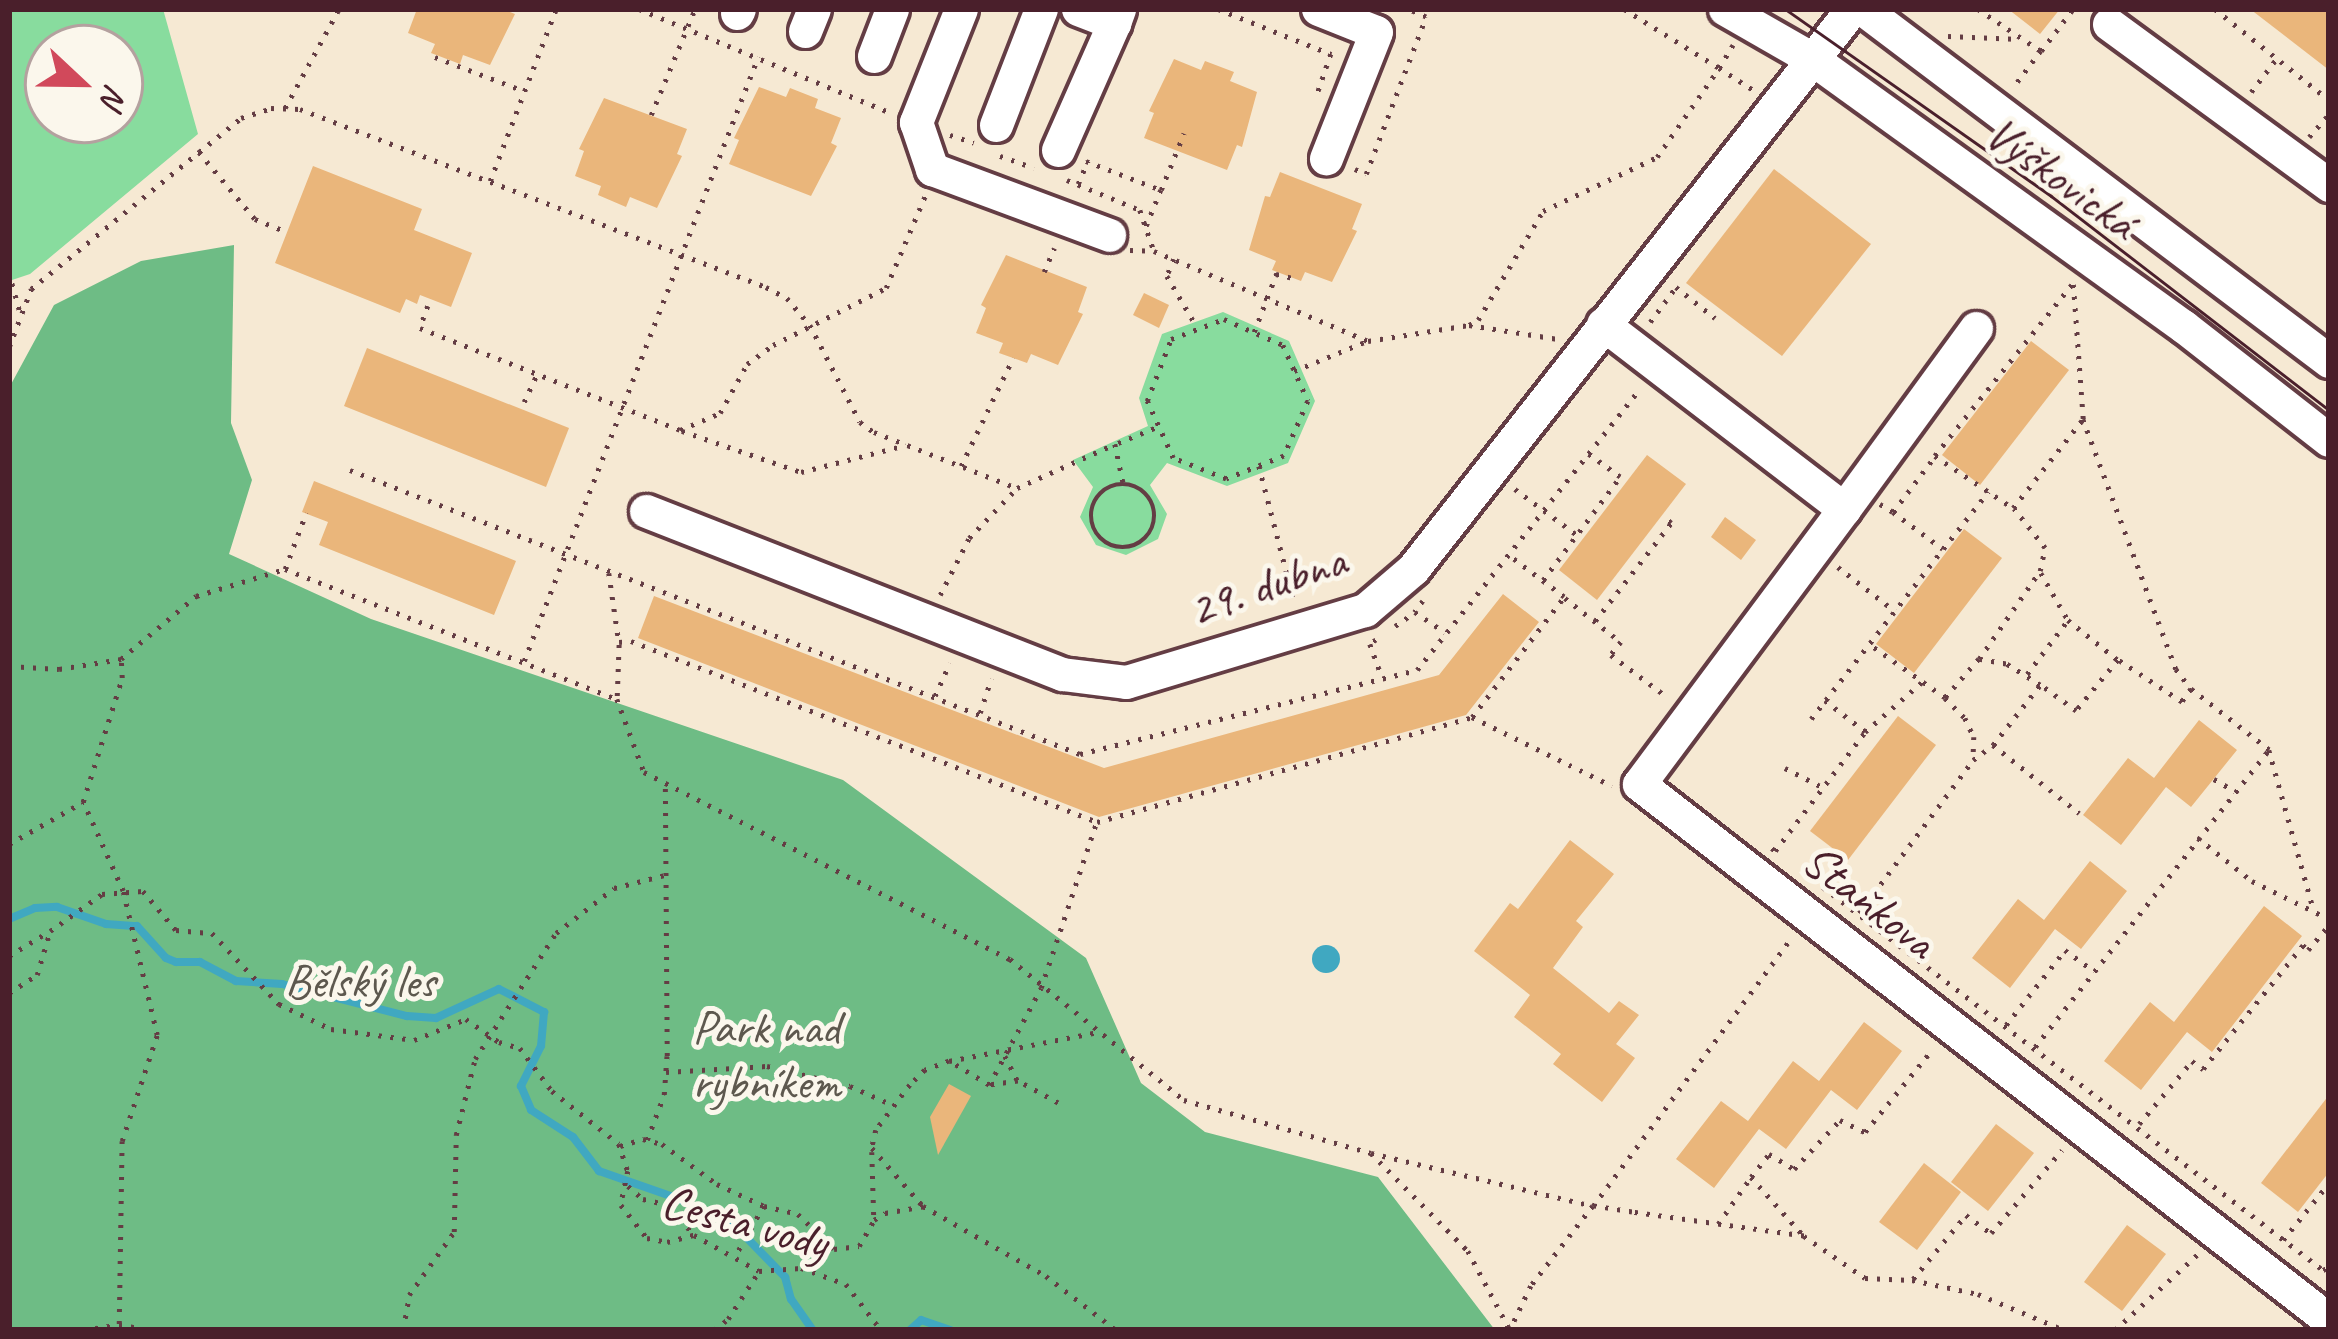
<!DOCTYPE html>
<html>
<head>
<meta charset="utf-8">
<style>
  body { margin:0 }
  #map { position:relative; width:2338px; height:1339px; overflow:hidden; background:#f6e9d3; font-family:Caveat,sans-serif }
  div>[style] { position:absolute }
  .green>* { inset:0; background:#88dc9e }
  .forest>* { inset:0; background:#6ebc85 }
  .water>* { inset:0; background:#40a8c1 }
  .round { border-radius:50% }
  .stream>* { height:8px; margin:-4px; padding:0 4px; transform-origin:4px; border-radius:4px; background:#40a8c1 }
  .building>* { inset:0; background:#eab67b }
  .path>* { height:4.5px; margin-top:-2.25px; transform-origin:0; background:repeating-linear-gradient(90deg,#643d44 0 3px,transparent 0 12px) }
  .path>.ring { margin:-2.25px; padding:0; box-sizing:content-box; background:none; border:4.5px solid #643d44; border-radius:50% }
  .roads { filter:drop-shadow(3px 0 #643d44) drop-shadow(-3px 0 #643d44) drop-shadow(0 3px #643d44) drop-shadow(0 -3px #643d44) }
  .minor>* { height:33px; margin:-16.5px; padding:0 16.5px; transform-origin:16.5px; border-radius:16.5px; background:#fff }
  .tram>* { height:3px; margin:-1.5px; padding:0 1.5px; transform-origin:1.5px; border-radius:1.5px; background:#4a1f2b }
  span { translate:-50% -50%; white-space:nowrap; text-align:center; line-height:1.15; -webkit-text-stroke:10px #fbf7ec; paint-order:stroke }
  .street-label { font-size:48px; color:#4a1f2b }
  .park-label { font-size:48px; color:#5d584e }
  .frame { position:absolute; inset:0; border:12px solid #4a1f2b; pointer-events:none }
  .north { position:absolute; left:24px; top:24px; width:120px; height:120px; box-sizing:border-box; background:#fbf7ec; border:3px solid #b4a19f; border-radius:50%; rotate:112deg; font-size:33px; font-weight:700; line-height:48px; text-align:center; color:#4a1f2b }
  .north::after { content:''; display:block; margin:auto; width:42px; height:54px; background:#d1495b; clip-path:polygon(50% 0,100% 100%,50% 72%,0 100%) }
</style>
</head>
<body>
<div id="map">
  <div class="green">
    <i style="clip-path:polygon(evenodd,9px 9px,163px 9px,198px 134px,30px 274px,9px 281px,9px 9px,120px 48px,120px 120px,48px 120px,48px 48px,120px 48px)"></i>
    <i style="clip-path:polygon(1223px 312px,1289px 341px,1315px 401px,1288px 463px,1227px 486px,1167px 463px,1150px 485px,1167px 514px,1158px 539px,1126px 555px,1096px 545px,1080px 517px,1093px 487px,1073px 460px,1148px 426px,1139px 398px,1162px 334px)"></i>
  </div>
  <div class="forest">
    <i style="clip-path:polygon(234px 245px,231px 423px,252px 480px,229px 554px,371px 619px,843px 780px,1086px 958px,1141px 1083px,1205px 1132px,1378px 1177px,1495px 1330px,9px 1330px,9px 388px,54px 305px,141px 261px)"></i>
  </div>
  <div class="water">
    <i class="round" style="left:1312px;top:945px;width:28px;height:28px"></i>
  </div>
  <div class="stream">
    <i style="left:9px;top:919px;width:28px;rotate:-23deg"></i>
    <i style="left:35px;top:908px;width:22px;rotate:-3deg"></i>
    <i style="left:57px;top:907px;width:52px;rotate:19.1deg"></i>
    <i style="left:106px;top:924px;width:31px;rotate:4deg"></i>
    <i style="left:137px;top:926px;width:43px;rotate:47.8deg"></i>
    <i style="left:166px;top:958px;width:11px;rotate:22deg"></i>
    <i style="left:176px;top:962px;width:24px"></i>
    <i style="left:200px;top:962px;width:41px;rotate:27.8deg"></i>
    <i style="left:236px;top:981px;width:46px;rotate:3.7deg"></i>
    <i style="left:282px;top:984px;width:129px;rotate:14.4deg"></i>
    <i style="left:407px;top:1016px;width:29px;rotate:4deg"></i>
    <i style="left:436px;top:1018px;width:69px;rotate:-24.7deg"></i>
    <i style="left:499px;top:989px;width:51px;rotate:27.1deg"></i>
    <i style="left:544px;top:1012px;width:34px;rotate:95deg"></i>
    <i style="left:541px;top:1046px;width:45px;rotate:116.6deg"></i>
    <i style="left:521px;top:1086px;width:26px;rotate:67deg"></i>
    <i style="left:531px;top:1110px;width:50px;rotate:32.7deg"></i>
    <i style="left:573px;top:1137px;width:43px;rotate:52.6deg"></i>
    <i style="left:599px;top:1171px;width:85px;rotate:19.3deg"></i>
    <i style="left:679px;top:1199px;width:65px;rotate:26.6deg"></i>
    <i style="left:737px;top:1228px;width:69px;rotate:45.6deg"></i>
    <i style="left:785px;top:1277px;width:23px;rotate:75deg"></i>
    <i style="left:791px;top:1299px;width:38px;rotate:55deg"></i>
    <i style="left:910px;top:1330px;width:15px;rotate:-42deg"></i>
    <i style="left:921px;top:1320px;width:31px;rotate:19deg"></i>
  </div>
  <div class="building">
    <i style="clip-path:polygon(417px 9px,502px 9px,515px 14px,490px 65px,463px 55px,460px 64px,431px 53px,435px 44px,408px 33px)"></i>
    <i style="clip-path:polygon(2008px 9px,2060px 9px,2040px 34px)"></i>
    <i style="clip-path:polygon(2250px 9px,2329px 9px,2329px 70px)"></i>
    <i style="clip-path:polygon(1174px 59px,1201px 70px,1205px 61px,1234px 72px,1230px 81px,1257px 92px,1242px 147px,1237px 145px,1227px 170px,1144px 138px,1154px 113px,1149px 111px)"></i>
    <i style="clip-path:polygon(759px 87px,786px 97px,790px 88px,818px 99px,815px 108px,841px 118px,831px 143px,837px 146px,811px 196px,729px 164px,739px 140px,734px 138px)"></i>
    <i style="clip-path:polygon(604px 98px,687px 129px,677px 154px,682px 156px,657px 208px,630px 197px,626px 207px,598px 195px,601px 186px,575px 176px,584px 151px,579px 149px)"></i>
    <i style="clip-path:polygon(313px 166px,422px 209px,414px 230px,472px 253px,451px 307px,420px 295px,417px 304px,406px 299px,400px 313px,275px 263px)"></i>
    <i style="clip-path:polygon(1774px 169px,1871px 244px,1782px 356px,1686px 283px)"></i>
    <i style="clip-path:polygon(1280px 172px,1362px 204px,1352px 229px,1357px 231px,1332px 282px,1305px 272px,1301px 281px,1272px 270px,1276px 261px,1249px 250px,1265px 196px,1270px 197px)"></i>
    <i style="clip-path:polygon(1006px 255px,1087px 287px,1078px 312px,1083px 314px,1058px 365px,1031px 354px,1027px 363px,999px 353px,1003px 343px,976px 333px,986px 308px,981px 305px)"></i>
    <i style="clip-path:polygon(1144px 293px,1169px 305px,1159px 328px,1133px 315px)"></i>
    <i style="clip-path:polygon(2031px 341px,2069px 370px,1980px 485px,1942px 455px)"></i>
    <i style="clip-path:polygon(367px 348px,569px 428px,546px 487px,344px 406px)"></i>
    <i style="clip-path:polygon(1647px 455px,1686px 484px,1597px 600px,1559px 570px)"></i>
    <i style="clip-path:polygon(314px 481px,516px 561px,494px 615px,319px 545px,328px 522px,302px 512px)"></i>
    <i style="clip-path:polygon(1725px 517px,1756px 540px,1741px 560px,1711px 537px)"></i>
    <i style="clip-path:polygon(1964px 529px,2002px 558px,1914px 673px,1876px 644px)"></i>
    <i style="clip-path:polygon(1503px 594px,1539px 622px,1466px 715px,1099px 817px,638px 638px,654px 596px,1104px 768px,1439px 675px)"></i>
    <i style="clip-path:polygon(1898px 716px,1936px 745px,1848px 860px,1810px 831px)"></i>
    <i style="clip-path:polygon(2199px 720px,2237px 750px,2191px 807px,2166px 787px,2121px 845px,2083px 815px,2128px 758px,2154px 778px)"></i>
    <i style="clip-path:polygon(1570px 840px,1614px 874px,1576px 921px,1583px 927px,1553px 968px,1609px 1013px,1619px 1001px,1639px 1015px,1616px 1044px,1635px 1058px,1602px 1102px,1553px 1064px,1561px 1054px,1514px 1017px,1530px 995px,1474px 951px,1510px 903px,1518px 909px)"></i>
    <i style="clip-path:polygon(2090px 861px,2127px 891px,2081px 949px,2055px 929px,2010px 988px,1972px 958px,2018px 899px,2044px 920px)"></i>
    <i style="clip-path:polygon(2264px 906px,2302px 936px,2212px 1052px,2187px 1032px,2141px 1090px,2104px 1061px,2150px 1002px,2174px 1022px)"></i>
    <i style="clip-path:polygon(1864px 1022px,1902px 1051px,1857px 1110px,1831px 1090px,1786px 1149px,1759px 1129px,1714px 1188px,1676px 1159px,1721px 1101px,1748px 1121px,1793px 1061px,1819px 1081px)"></i>
    <i style="clip-path:polygon(949px 1084px,971px 1096px,938px 1155px,930px 1117px)"></i>
    <i style="clip-path:polygon(2329px 1095px,2329px 1172px,2298px 1212px,2261px 1183px)"></i>
    <i style="clip-path:polygon(1996px 1124px,2034px 1153px,1988px 1211px,1951px 1182px)"></i>
    <i style="clip-path:polygon(1924px 1163px,1961px 1192px,1917px 1250px,1879px 1222px)"></i>
    <i style="clip-path:polygon(2127px 1225px,2166px 1254px,2122px 1311px,2084px 1282px)"></i>
  </div>
  <div class="path">
    <i style="left:639px;top:9px;width:270px;rotate:22.4deg"></i>
    <i style="left:1218px;top:9px;width:122px;rotate:21.7deg"></i>
    <i style="left:1331px;top:54px;width:40px;rotate:108.9deg"></i>
    <i style="left:1624px;top:9px;width:112px;rotate:31.8deg"></i>
    <i style="left:1719px;top:68px;width:27px;rotate:-59deg"></i>
    <i style="left:1978px;top:9px;width:76px;rotate:33.7deg"></i>
    <i style="left:2041px;top:51px;width:45px;rotate:126.9deg"></i>
    <i style="left:2215px;top:9px;width:146px;rotate:38.6deg"></i>
    <i style="left:1948px;top:36px;width:72px;rotate:2.4deg"></i>
    <i style="left:2041px;top:51px;width:53px;rotate:-52.7deg"></i>
    <i style="left:435px;top:57px;width:95px;rotate:20.9deg"></i>
    <i style="left:2251px;top:92px;width:43px;rotate:-52.6deg"></i>
    <i style="left:285px;top:108px;width:113px;rotate:-61.4deg"></i>
    <i style="left:651px;top:115px;width:115px;rotate:-67.5deg"></i>
    <i style="left:950px;top:135px;width:25px;rotate:18deg"></i>
    <i style="left:2309px;top:137px;width:30px;rotate:-49deg"></i>
    <i style="left:199px;top:152px;width:87px;rotate:50.1deg"></i>
    <i style="left:255px;top:219px;width:35px;rotate:22deg"></i>
    <i style="left:1000px;top:156px;width:36px;rotate:19deg"></i>
    <i style="left:1086px;top:161px;width:80px;rotate:21.1deg"></i>
    <i style="left:1161px;top:190px;width:40px;rotate:112deg"></i>
    <i style="left:1355px;top:169px;width:12px;rotate:24deg"></i>
    <i style="left:1366px;top:174px;width:168px;rotate:-69.1deg"></i>
    <i style="left:1426px;top:17px;width:21px;rotate:-157deg"></i>
    <i style="left:1067px;top:180px;width:79px;rotate:22.3deg"></i>
    <i style="left:1140px;top:210px;width:43px;rotate:71.1deg"></i>
    <i style="left:1154px;top:251px;width:232px;rotate:22.8deg"></i>
    <i style="left:1368px;top:341px;width:102px;rotate:-9deg"></i>
    <i style="left:1469px;top:325px;width:90px;rotate:8.9deg"></i>
    <i style="left:490px;top:181px;width:184px;rotate:-69deg"></i>
    <i style="left:1078px;top:184px;width:25px;rotate:-67deg"></i>
    <i style="left:1161px;top:190px;width:61px;rotate:-68deg"></i>
    <i style="left:1130px;top:250px;width:24px;rotate:2deg"></i>
    <i style="left:1174px;top:259px;width:18px;rotate:112deg"></i>
    <i style="left:1167px;top:276px;width:59px;rotate:59.5deg"></i>
    <i style="left:9px;top:272px;width:41px;rotate:74.6deg"></i>
    <i style="left:1044px;top:272px;width:26px;rotate:-67deg"></i>
    <i style="left:1276px;top:274px;width:17px;rotate:13deg"></i>
    <i style="left:2072px;top:285px;width:219px;rotate:128.7deg"></i>
    <i style="left:1935px;top:456px;width:94px;rotate:33.7deg"></i>
    <i style="left:2013px;top:508px;width:113px;rotate:-51.8deg"></i>
    <i style="left:2083px;top:419px;width:135px;rotate:-94.2deg"></i>
    <i style="left:428px;top:306px;width:23px;rotate:110deg"></i>
    <i style="left:420px;top:328px;width:279px;rotate:21.4deg"></i>
    <i style="left:680px;top:430px;width:43px;rotate:-23deg"></i>
    <i style="left:720px;top:413px;width:56px;rotate:-61.1deg"></i>
    <i style="left:747px;top:364px;width:32px;rotate:-36deg"></i>
    <i style="left:773px;top:345px;width:127px;rotate:-26.8deg"></i>
    <i style="left:886px;top:288px;width:100px;rotate:-67deg"></i>
    <i style="left:1224px;top:319px;width:64px;rotate:23.8deg"></i>
    <i style="left:1283px;top:345px;width:61px;rotate:65.9deg"></i>
    <i style="left:1308px;top:401px;width:60px;rotate:113.6deg"></i>
    <i style="left:1284px;top:456px;width:62px;rotate:158.4deg"></i>
    <i style="left:1226px;top:479px;width:57px;rotate:-158.4deg"></i>
    <i style="left:1173px;top:458px;width:63px;rotate:-114.5deg"></i>
    <i style="left:1147px;top:401px;width:66px;rotate:-68.8deg"></i>
    <i style="left:1171px;top:339px;width:57px;rotate:-20.7deg"></i>
    <i style="left:1650px;top:322px;width:44px;rotate:-53.4deg"></i>
    <i style="left:1676px;top:287px;width:50px;rotate:38.5deg"></i>
    <i style="left:1469px;top:325px;width:10px;rotate:-29deg"></i>
    <i style="left:1478px;top:320px;width:127px;rotate:-59.2deg"></i>
    <i style="left:1543px;top:211px;width:126px;rotate:-25.3deg"></i>
    <i style="left:1657px;top:157px;width:108px;rotate:-55.1deg"></i>
    <i style="left:1719px;top:68px;width:43px;rotate:32.6deg"></i>
    <i style="left:1254px;top:332px;width:64px;rotate:-69deg"></i>
    <i style="left:9px;top:347px;width:62px;rotate:-69.2deg"></i>
    <i style="left:31px;top:289px;width:217px;rotate:-39.2deg"></i>
    <i style="left:199px;top:152px;width:54px;rotate:-39deg"></i>
    <i style="left:241px;top:118px;width:32px;rotate:-18deg"></i>
    <i style="left:271px;top:108px;width:29px;rotate:2deg"></i>
    <i style="left:300px;top:109px;width:499px;rotate:20.9deg"></i>
    <i style="left:766px;top:287px;width:24px;rotate:28deg"></i>
    <i style="left:787px;top:298px;width:35px;rotate:50deg"></i>
    <i style="left:810px;top:325px;width:109px;rotate:62.7deg"></i>
    <i style="left:860px;top:422px;width:17px;rotate:36deg"></i>
    <i style="left:874px;top:432px;width:154px;rotate:21.4deg"></i>
    <i style="left:1294px;top:371px;width:79px;rotate:-22.3deg"></i>
    <i style="left:524px;top:402px;width:31px;rotate:-65deg"></i>
    <i style="left:2083px;top:419px;width:267px;rotate:69.6deg"></i>
    <i style="left:2176px;top:669px;width:25px;rotate:53deg"></i>
    <i style="left:2191px;top:689px;width:16px;rotate:125deg"></i>
    <i style="left:2182px;top:702px;width:77px;rotate:-146.7deg"></i>
    <i style="left:682px;top:431px;width:126px;rotate:19deg"></i>
    <i style="left:801px;top:472px;width:108px;rotate:-14.4deg"></i>
    <i style="left:1118px;top:443px;width:42px;rotate:-22.3deg"></i>
    <i style="left:961px;top:466px;width:120px;rotate:-64.3deg"></i>
    <i style="left:1259px;top:466px;width:138px;rotate:75.4deg"></i>
    <i style="left:350px;top:470px;width:783px;rotate:21.26deg"></i>
    <i style="left:1080px;top:754px;width:347px;rotate:-14deg"></i>
    <i style="left:1417px;top:670px;width:357px;rotate:-51.6deg"></i>
    <i class="ring" style="left:1091px;top:484px;width:59.5px;height:59.5px"></i>
    <i style="left:1515px;top:489px;width:77px;rotate:36.6deg"></i>
    <i style="left:1880px;top:504px;width:15px;rotate:32deg"></i>
    <i style="left:1893px;top:512px;width:70px;rotate:-53.1deg"></i>
    <i style="left:1893px;top:512px;width:62px;rotate:36.5deg"></i>
    <i style="left:1943px;top:549px;width:73px;rotate:-51.7deg"></i>
    <i style="left:1838px;top:567px;width:72px;rotate:37.7deg"></i>
    <i style="left:285px;top:569px;width:60px;rotate:-69.4deg"></i>
    <i style="left:609px;top:573px;width:70px;rotate:81.8deg"></i>
    <i style="left:619px;top:642px;width:12px;rotate:-5deg"></i>
    <i style="left:631px;top:641px;width:500px;rotate:21.2deg"></i>
    <i style="left:1097px;top:822px;width:389px;rotate:-15.6deg"></i>
    <i style="left:1472px;top:717px;width:151px;rotate:-52.5deg"></i>
    <i style="left:1564px;top:597px;width:71px;rotate:-143deg"></i>
    <i style="left:2041px;top:573px;width:54px;rotate:60.1deg"></i>
    <i style="left:1543px;top:580px;width:129px;rotate:-53.2deg"></i>
    <i style="left:1620px;top:477px;width:39px;rotate:-144deg"></i>
    <i style="left:940px;top:595px;width:64px;rotate:-63deg"></i>
    <i style="left:969px;top:538px;width:69px;rotate:-46.2deg"></i>
    <i style="left:1017px;top:488px;width:107px;rotate:-24.2deg"></i>
    <i style="left:1115px;top:444px;width:39px;rotate:78deg"></i>
    <i style="left:1565px;top:598px;width:71px;rotate:38.2deg"></i>
    <i style="left:1621px;top:642px;width:16px;rotate:128deg"></i>
    <i style="left:1611px;top:655px;width:69px;rotate:36.7deg"></i>
    <i style="left:1423px;top:601px;width:14px;rotate:126deg"></i>
    <i style="left:1415px;top:612px;width:36px;rotate:34deg"></i>
    <i style="left:1595px;top:621px;width:124px;rotate:-52.2deg"></i>
    <i style="left:1671px;top:523px;width:11px;rotate:-139deg"></i>
    <i style="left:1395px;top:626px;width:24px;rotate:-35deg"></i>
    <i style="left:1376px;top:640px;width:7px;rotate:146deg"></i>
    <i style="left:1370px;top:644px;width:35px;rotate:70deg"></i>
    <i style="left:1979px;top:659px;width:107px;rotate:-55.3deg"></i>
    <i style="left:2040px;top:571px;width:24px;rotate:-78deg"></i>
    <i style="left:2045px;top:548px;width:50px;rotate:-128.5deg"></i>
    <i style="left:524px;top:661px;width:648px;rotate:-68.82deg"></i>
    <i style="left:9px;top:666px;width:50px;rotate:3.4deg"></i>
    <i style="left:59px;top:669px;width:63px;rotate:-9.2deg"></i>
    <i style="left:121px;top:659px;width:98px;rotate:-40deg"></i>
    <i style="left:196px;top:596px;width:93px;rotate:-16.9deg"></i>
    <i style="left:285px;top:569px;width:357px;rotate:21.4deg"></i>
    <i style="left:617px;top:699px;width:78px;rotate:69.7deg"></i>
    <i style="left:644px;top:772px;width:411px;rotate:27.1deg"></i>
    <i style="left:1010px;top:959px;width:224px;rotate:39deg"></i>
    <i style="left:1184px;top:1100px;width:194px;rotate:15.8deg"></i>
    <i style="left:1371px;top:1153px;width:228px;rotate:13.4deg"></i>
    <i style="left:1593px;top:1206px;width:101px;rotate:127.8deg"></i>
    <i style="left:1531px;top:1286px;width:49px;rotate:115.5deg"></i>
    <i style="left:2027px;top:674px;width:68px;rotate:-52.8deg"></i>
    <i style="left:2068px;top:620px;width:64px;rotate:38.7deg"></i>
    <i style="left:2118px;top:660px;width:66px;rotate:129.5deg"></i>
    <i style="left:2076px;top:711px;width:42px;rotate:-143.7deg"></i>
    <i style="left:617px;top:696px;width:54px;rotate:-87.9deg"></i>
    <i style="left:935px;top:696px;width:36px;rotate:-66deg"></i>
    <i style="left:1945px;top:698px;width:28px;rotate:45deg"></i>
    <i style="left:1965px;top:718px;width:21px;rotate:65deg"></i>
    <i style="left:1974px;top:737px;width:23px;rotate:92deg"></i>
    <i style="left:980px;top:713px;width:36px;rotate:-72deg"></i>
    <i style="left:1472px;top:717px;width:156px;rotate:26.2deg"></i>
    <i style="left:1811px;top:719px;width:215px;rotate:-52.2deg"></i>
    <i style="left:1865px;top:732px;width:76px;rotate:-41.3deg"></i>
    <i style="left:1993px;top:745px;width:110px;rotate:38.3deg"></i>
    <i style="left:2269px;top:750px;width:164px;rotate:74.4deg"></i>
    <i style="left:1785px;top:768px;width:44px;rotate:27.1deg"></i>
    <i style="left:2214px;top:779px;width:24px;rotate:30deg"></i>
    <i style="left:2198px;top:838px;width:69px;rotate:38.5deg"></i>
    <i style="left:2252px;top:881px;width:86px;rotate:26.3deg"></i>
    <i style="left:9px;top:844px;width:85px;rotate:-29.6deg"></i>
    <i style="left:1772px;top:848px;width:4px;rotate:45deg"></i>
    <i style="left:1775px;top:851px;width:149px;rotate:-52.9deg"></i>
    <i style="left:1865px;top:732px;width:51px;rotate:-142.2deg"></i>
    <i style="left:1823px;top:887px;width:630px;rotate:37.45deg"></i>
    <i style="left:2323px;top:1270px;width:7px;rotate:-27deg"></i>
    <i style="left:1859px;top:913px;width:191px;rotate:-53.3deg"></i>
    <i style="left:1973px;top:760px;width:25px;rotate:-37deg"></i>
    <i style="left:1993px;top:745px;width:76px;rotate:-51.9deg"></i>
    <i style="left:2040px;top:685px;width:40px;rotate:-148deg"></i>
    <i style="left:2006px;top:664px;width:27px;rotate:-170deg"></i>
    <i style="left:1979px;top:659px;width:52px;rotate:131.1deg"></i>
    <i style="left:1945px;top:698px;width:92px;rotate:-144.8deg"></i>
    <i style="left:9px;top:956px;width:46px;rotate:-31.6deg"></i>
    <i style="left:9px;top:993px;width:33px;rotate:-33deg"></i>
    <i style="left:37px;top:975px;width:46px;rotate:-73.5deg"></i>
    <i style="left:50px;top:931px;width:64px;rotate:-35.4deg"></i>
    <i style="left:102px;top:894px;width:41px;rotate:-4.2deg"></i>
    <i style="left:143px;top:891px;width:51px;rotate:49.8deg"></i>
    <i style="left:176px;top:930px;width:36px;rotate:5deg"></i>
    <i style="left:212px;top:933px;width:98px;rotate:46.7deg"></i>
    <i style="left:279px;top:1004px;width:58px;rotate:25.7deg"></i>
    <i style="left:331px;top:1029px;width:84px;rotate:7.5deg"></i>
    <i style="left:414px;top:1040px;width:56px;rotate:-22deg"></i>
    <i style="left:466px;top:1019px;width:40px;rotate:34.9deg"></i>
    <i style="left:499px;top:1042px;width:22px;rotate:16deg"></i>
    <i style="left:520px;top:1048px;width:54px;rotate:53.3deg"></i>
    <i style="left:552px;top:1091px;width:85px;rotate:38.3deg"></i>
    <i style="left:619px;top:1144px;width:28px;rotate:72deg"></i>
    <i style="left:628px;top:1171px;width:35px;rotate:102deg"></i>
    <i style="left:621px;top:1205px;width:42px;rotate:51.8deg"></i>
    <i style="left:647px;top:1238px;width:20px;rotate:11deg"></i>
    <i style="left:667px;top:1242px;width:28px;rotate:-15deg"></i>
    <i style="left:694px;top:1235px;width:74px;rotate:29deg"></i>
    <i style="left:759px;top:1271px;width:42px;rotate:-4.1deg"></i>
    <i style="left:801px;top:1268px;width:48px;rotate:19.6deg"></i>
    <i style="left:846px;top:1284px;width:58px;rotate:52.7deg"></i>
    <i style="left:2006px;top:1025px;width:95px;rotate:-51.8deg"></i>
    <i style="left:2065px;top:950px;width:36px;rotate:36deg"></i>
    <i style="left:2035px;top:1047px;width:378px;rotate:-51.8deg"></i>
    <i style="left:2269px;top:750px;width:99px;rotate:-142deg"></i>
    <i style="left:1005px;top:1056px;width:28px;rotate:63deg"></i>
    <i style="left:949px;top:1061px;width:26px;rotate:159deg"></i>
    <i style="left:925px;top:1070px;width:21px;rotate:135deg"></i>
    <i style="left:910px;top:1085px;width:56px;rotate:127.1deg"></i>
    <i style="left:876px;top:1130px;width:18px;rotate:103deg"></i>
    <i style="left:872px;top:1148px;width:77px;rotate:48.7deg"></i>
    <i style="left:923px;top:1206px;width:142px;rotate:29.6deg"></i>
    <i style="left:1046px;top:1276px;width:88px;rotate:37.6deg"></i>
    <i style="left:666px;top:1072px;width:101px;rotate:-3.4deg"></i>
    <i style="left:767px;top:1066px;width:85px;rotate:13.5deg"></i>
    <i style="left:850px;top:1086px;width:47px;rotate:23.8deg"></i>
    <i style="left:989px;top:1085px;width:110px;rotate:-61.8deg"></i>
    <i style="left:1041px;top:988px;width:173px;rotate:-71.5deg"></i>
    <i style="left:1058px;top:1103px;width:46px;rotate:-151.2deg"></i>
    <i style="left:1018px;top:1081px;width:29px;rotate:172deg"></i>
    <i style="left:989px;top:1085px;width:47px;rotate:-149deg"></i>
    <i style="left:949px;top:1061px;width:152px;rotate:-11deg"></i>
    <i style="left:2139px;top:1124px;width:82px;rotate:-49.9deg"></i>
    <i style="left:2192px;top:1061px;width:14px;rotate:36deg"></i>
    <i style="left:2203px;top:1069px;width:159px;rotate:-51.1deg"></i>
    <i style="left:2303px;top:945px;width:7px;rotate:45deg"></i>
    <i style="left:2308px;top:950px;width:33px;rotate:-50deg"></i>
    <i style="left:647px;top:1140px;width:48px;rotate:-69.3deg"></i>
    <i style="left:664px;top:1095px;width:39px;rotate:-86deg"></i>
    <i style="left:667px;top:1056px;width:270px;rotate:-90.4deg"></i>
    <i style="left:620px;top:1146px;width:24px;rotate:-17deg"></i>
    <i style="left:643px;top:1139px;width:20px;rotate:15deg"></i>
    <i style="left:662px;top:1144px;width:68px;rotate:36deg"></i>
    <i style="left:717px;top:1184px;width:52px;rotate:25.1deg"></i>
    <i style="left:764px;top:1206px;width:59px;rotate:119.6deg"></i>
    <i style="left:872px;top:1152px;width:68px;rotate:88.3deg"></i>
    <i style="left:874px;top:1220px;width:13px;rotate:-32deg"></i>
    <i style="left:885px;top:1213px;width:39px;rotate:-10deg"></i>
    <i style="left:1371px;top:1153px;width:138px;rotate:45.3deg"></i>
    <i style="left:1468px;top:1251px;width:89px;rotate:62deg"></i>
    <i style="left:1751px;top:1177px;width:29px;rotate:-52deg"></i>
    <i style="left:1769px;top:1154px;width:29px;rotate:31deg"></i>
    <i style="left:1794px;top:1169px;width:67px;rotate:-46.8deg"></i>
    <i style="left:1840px;top:1120px;width:28px;rotate:26deg"></i>
    <i style="left:1865px;top:1132px;width:104px;rotate:-50.8deg"></i>
    <i style="left:628px;top:1186px;width:20px;rotate:41deg"></i>
    <i style="left:643px;top:1199px;width:28px;rotate:13deg"></i>
    <i style="left:670px;top:1205px;width:12px;rotate:76deg"></i>
    <i style="left:673px;top:1217px;width:9px"></i>
    <i style="left:682px;top:1217px;width:22px;rotate:60deg"></i>
    <i style="left:764px;top:1206px;width:35px;rotate:13deg"></i>
    <i style="left:798px;top:1214px;width:50px;rotate:44.2deg"></i>
    <i style="left:834px;top:1249px;width:25px;rotate:-7deg"></i>
    <i style="left:859px;top:1246px;width:30px;rotate:-60deg"></i>
    <i style="left:1718px;top:1224px;width:57px;rotate:-54.9deg"></i>
    <i style="left:1751px;top:1177px;width:79px;rotate:48.1deg"></i>
    <i style="left:1804px;top:1236px;width:174px;rotate:-172.1deg"></i>
    <i style="left:1632px;top:1212px;width:39px;rotate:-171deg"></i>
    <i style="left:1593px;top:1206px;width:335px;rotate:-53.5deg"></i>
    <i style="left:1804px;top:1236px;width:74px;rotate:34.5deg"></i>
    <i style="left:1865px;top:1278px;width:47px;rotate:2.4deg"></i>
    <i style="left:1912px;top:1280px;width:67px;rotate:12deg"></i>
    <i style="left:1978px;top:1294px;width:93px;rotate:22.7deg"></i>
    <i style="left:2283px;top:1240px;width:73px;rotate:-51.1deg"></i>
    <i style="left:1913px;top:1279px;width:83px;rotate:-50.4deg"></i>
    <i style="left:1966px;top:1215px;width:31px;rotate:36deg"></i>
    <i style="left:1991px;top:1233px;width:109px;rotate:-49.5deg"></i>
    <i style="left:119px;top:1324px;width:183px;rotate:-89.1deg"></i>
    <i style="left:122px;top:1141px;width:112px;rotate:-71.7deg"></i>
    <i style="left:157px;top:1035px;width:148px;rotate:-103.3deg"></i>
    <i style="left:123px;top:891px;width:98px;rotate:-114.2deg"></i>
    <i style="left:83px;top:802px;width:130px;rotate:-72.5deg"></i>
    <i style="left:122px;top:678px;width:19px;rotate:-93deg"></i>
    <i style="left:83px;top:1330px;width:36px;rotate:-9deg"></i>
    <i style="left:119px;top:1324px;width:29px;rotate:12deg"></i>
    <i style="left:403px;top:1330px;width:36px;rotate:-80deg"></i>
    <i style="left:409px;top:1295px;width:77px;rotate:-54.5deg"></i>
    <i style="left:454px;top:1232px;width:97px;rotate:-88.8deg"></i>
    <i style="left:456px;top:1135px;width:78px;rotate:-76deg"></i>
    <i style="left:475px;top:1059px;width:150px;rotate:-57.3deg"></i>
    <i style="left:556px;top:933px;width:73px;rotate:-37.8deg"></i>
    <i style="left:614px;top:888px;width:53px;rotate:-14.3deg"></i>
    <i style="left:714px;top:1330px;width:18px;rotate:-38deg"></i>
    <i style="left:728px;top:1319px;width:57px;rotate:-57.1deg"></i>
    <i style="left:2115px;top:1330px;width:114px;rotate:-42.5deg"></i>
  </div>
  <div class="roads">
    <div class="minor">
      <i style="left:961px;top:9px;width:122px;rotate:111.7deg"></i>
      <i style="left:916px;top:122px;width:50px;rotate:71.2deg"></i>
      <i style="left:932px;top:169px;width:189px;rotate:20.4deg"></i>
      <i style="left:1078px;top:9px;width:39px;rotate:21deg"></i>
      <i style="left:1114px;top:23px;width:15px;rotate:-70deg"></i>
      <i style="left:1318px;top:9px;width:62px;rotate:21.6deg"></i>
      <i style="left:1376px;top:32px;width:136px;rotate:111.6deg"></i>
      <i style="left:1725px;top:9px;width:103px;rotate:29.8deg"></i>
      <i style="left:1814px;top:60px;width:455px;rotate:35.8deg"></i>
      <i style="left:2183px;top:326px;width:185px;rotate:38deg"></i>
      <i style="left:1863px;top:9px;width:584px;rotate:37.07deg"></i>
      <i style="left:737px;top:13px;width:4px;rotate:-63deg"></i>
      <i style="left:2109px;top:24px;width:273px;rotate:36.2deg"></i>
      <i style="left:805px;top:31px;width:24px;rotate:-68deg"></i>
      <i style="left:874px;top:56px;width:50px;rotate:-69deg"></i>
      <i style="left:996px;top:125px;width:124px;rotate:-68.8deg"></i>
      <i style="left:1058px;top:150px;width:139px;rotate:-66.2deg"></i>
      <i style="left:1603px;top:324px;width:304px;rotate:37.5deg"></i>
      <i style="left:1844px;top:509px;width:343px;rotate:126.7deg"></i>
      <i style="left:1639px;top:784px;width:874px;rotate:37.84deg"></i>
      <i style="left:1844px;top:509px;width:224px;rotate:-53.9deg"></i>
      <i style="left:646px;top:511px;width:447px;rotate:21.4deg"></i>
      <i style="left:1062px;top:674px;width:64px;rotate:7.1deg"></i>
      <i style="left:1126px;top:682px;width:250px;rotate:-16.8deg"></i>
      <i style="left:1365px;top:610px;width:63px;rotate:-40.5deg"></i>
      <i style="left:1413px;top:569px;width:712px;rotate:-51.91deg"></i>
    </div>
  </div>
  <div class="tram">
    <i style="left:1785px;top:9px;width:325px;rotate:35.1deg"></i>
    <i style="left:2051px;top:196px;width:351px;rotate:37.6deg"></i>
  </div>
  <div class="street-label">
    <span style="left:2061px;top:178px;rotate:36deg">Výškovická</span>
    <span style="left:1267px;top:585px;rotate:-19deg">29. dubna</span>
    <span style="left:1869px;top:901px;rotate:38deg">Staňkova</span>
    <span style="left:745px;top:1222px;rotate:15deg">Cesta vody</span>
  </div>
  <div class="park-label">
    <span style="left:360px;top:982px">Bělský les</span>
    <span style="left:766px;top:1055px">Park nad<br>rybníkem</span>
  </div>
  <div class="frame"></div>
  <div class="north">N</div>
</div>
</body>
</html>
